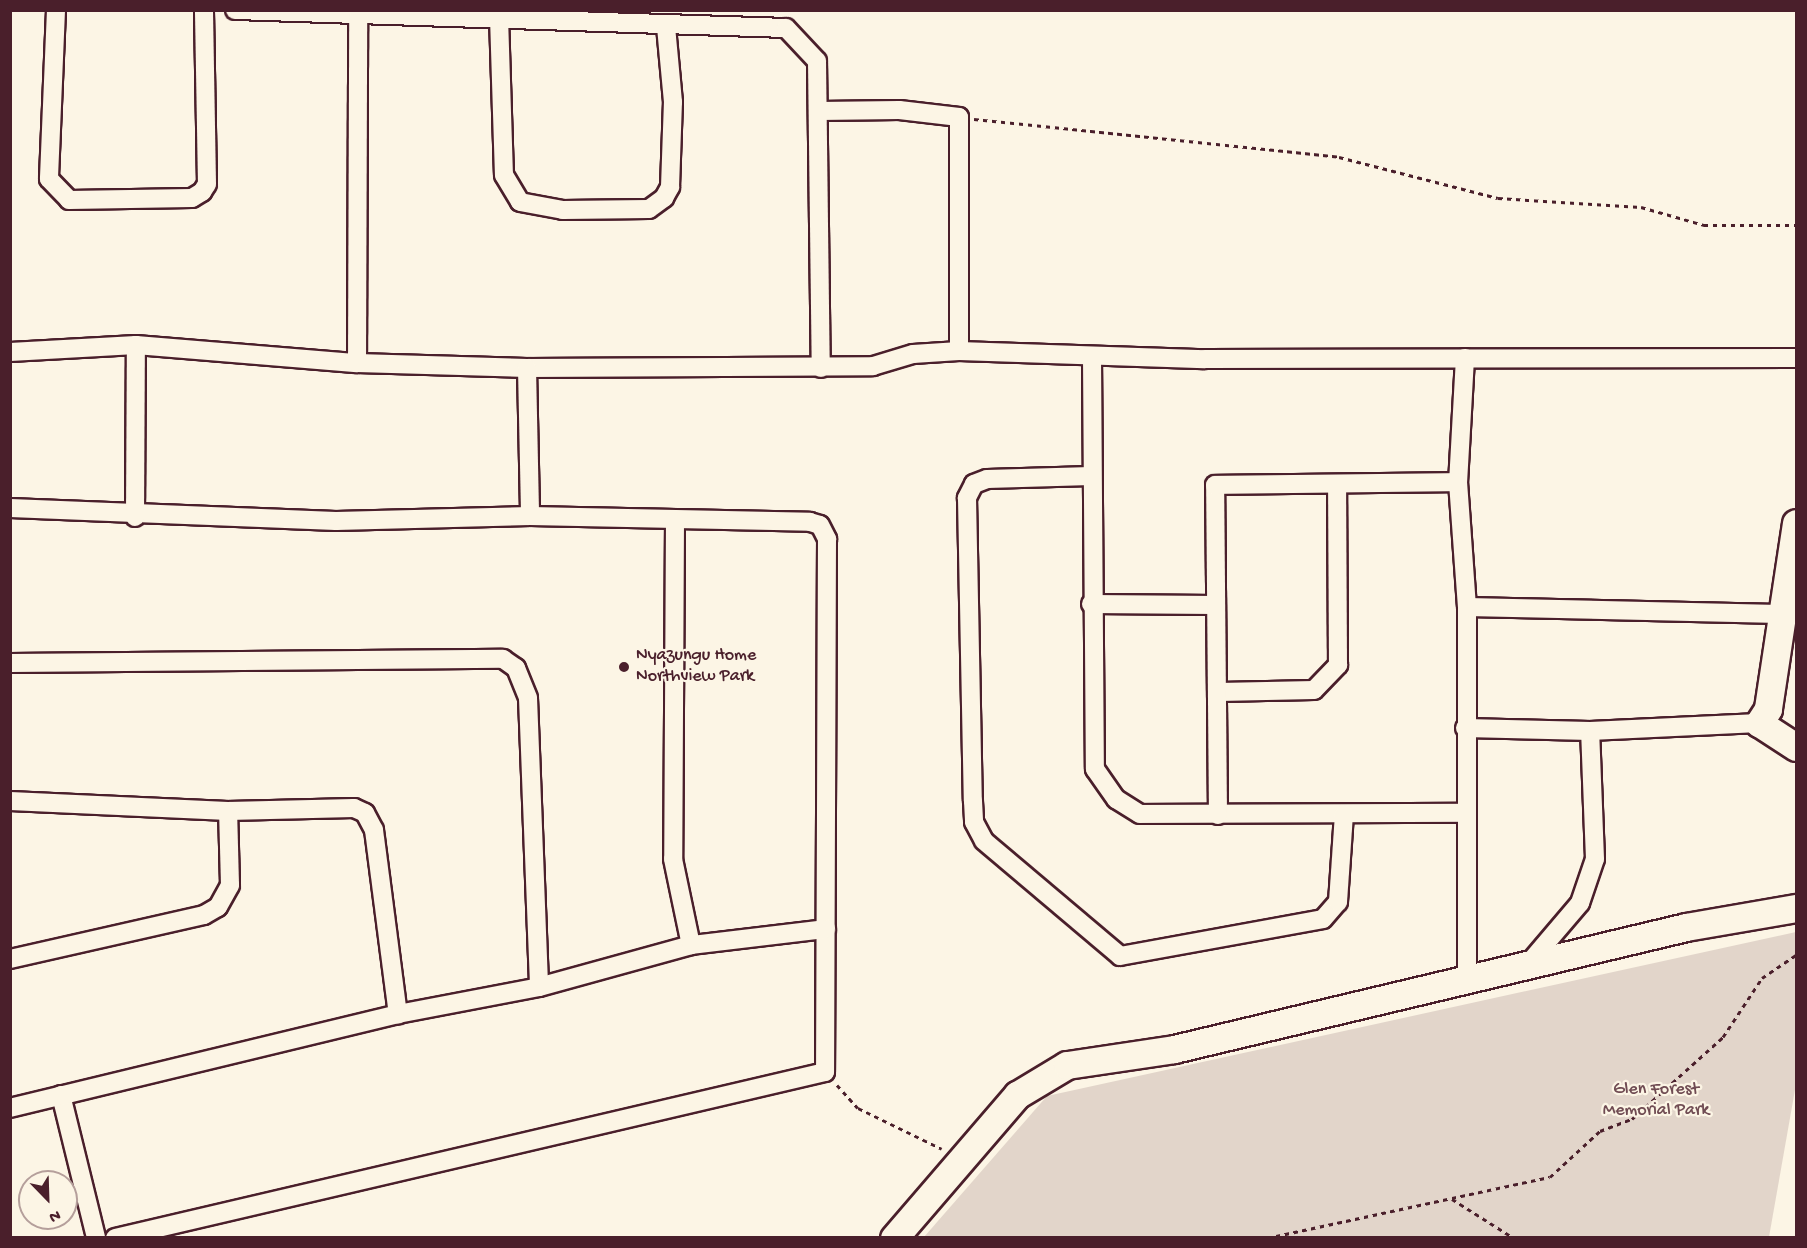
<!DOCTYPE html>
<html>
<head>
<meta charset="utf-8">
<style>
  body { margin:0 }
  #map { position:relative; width:1807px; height:1248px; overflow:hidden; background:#fcf5e5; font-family:"Gochi Hand",sans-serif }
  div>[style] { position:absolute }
  .green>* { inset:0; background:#e2d5ca }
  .path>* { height:3px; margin-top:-1.5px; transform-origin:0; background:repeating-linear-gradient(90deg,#4a1f2b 0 4.5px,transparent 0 9px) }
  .roads { filter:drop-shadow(2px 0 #4a1f2b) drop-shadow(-2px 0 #4a1f2b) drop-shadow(0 2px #4a1f2b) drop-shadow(0 -2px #4a1f2b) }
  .street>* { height:18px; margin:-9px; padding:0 9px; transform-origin:9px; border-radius:9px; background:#fcf5e5 }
  .secondary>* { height:27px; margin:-13.5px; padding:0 13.5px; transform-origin:13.5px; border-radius:13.5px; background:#fcf5e5 }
  .dots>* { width:16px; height:16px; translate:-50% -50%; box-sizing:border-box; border:3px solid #fcf5e5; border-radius:50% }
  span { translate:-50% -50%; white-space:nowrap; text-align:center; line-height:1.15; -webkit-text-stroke:4.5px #fcf5e5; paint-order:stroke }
  .poi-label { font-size:18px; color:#4a1f2b }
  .left { translate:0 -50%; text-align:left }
  .park-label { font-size:18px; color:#704c53 }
  .frame { position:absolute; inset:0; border:12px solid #4a1f2b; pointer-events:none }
  .north { position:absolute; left:18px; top:1170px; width:60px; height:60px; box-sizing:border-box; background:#fcf5e5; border:2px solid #b59f9b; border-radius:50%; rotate:157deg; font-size:16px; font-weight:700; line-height:24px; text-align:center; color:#4a1f2b }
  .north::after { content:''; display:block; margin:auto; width:21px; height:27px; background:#4a1f2b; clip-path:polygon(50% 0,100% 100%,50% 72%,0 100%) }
</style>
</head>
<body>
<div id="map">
  <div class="green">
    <i style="clip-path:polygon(1796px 932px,1796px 1084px,1769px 1237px,924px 1237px,1047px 1096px)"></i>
  </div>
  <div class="path">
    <i style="left:974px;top:119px;width:367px;rotate:5.9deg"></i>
    <i style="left:1339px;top:157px;width:164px;rotate:14.5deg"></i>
    <i style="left:1498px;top:198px;width:143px;rotate:3.6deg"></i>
    <i style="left:1641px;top:207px;width:66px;rotate:15.9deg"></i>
    <i style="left:1704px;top:225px;width:92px"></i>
    <i style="left:837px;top:1085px;width:31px;rotate:48deg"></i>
    <i style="left:858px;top:1108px;width:93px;rotate:26deg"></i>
    <i style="left:1452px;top:1199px;width:73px;rotate:32.2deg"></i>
    <i style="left:1267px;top:1238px;width:289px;rotate:-12.2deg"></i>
    <i style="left:1550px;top:1177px;width:68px;rotate:-42.6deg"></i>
    <i style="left:1600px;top:1131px;width:34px;rotate:-21deg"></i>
    <i style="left:1632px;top:1119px;width:122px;rotate:-42deg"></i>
    <i style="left:1723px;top:1037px;width:71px;rotate:-56.5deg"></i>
    <i style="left:1762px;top:978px;width:41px;rotate:-34.1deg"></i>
  </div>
  <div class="roads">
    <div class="street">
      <i style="left:56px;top:10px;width:169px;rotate:92.4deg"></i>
      <i style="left:49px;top:179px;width:29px;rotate:46deg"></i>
      <i style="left:69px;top:200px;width:123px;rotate:-0.9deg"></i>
      <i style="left:192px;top:198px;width:12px;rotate:-31deg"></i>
      <i style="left:202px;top:192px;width:9px;rotate:-58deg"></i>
      <i style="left:207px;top:184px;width:174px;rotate:-91deg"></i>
      <i style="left:235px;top:10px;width:551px;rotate:1.87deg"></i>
      <i style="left:786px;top:28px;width:45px;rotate:46.8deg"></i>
      <i style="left:817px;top:61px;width:307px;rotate:89.3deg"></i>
      <i style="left:499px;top:17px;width:158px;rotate:88.2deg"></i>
      <i style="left:504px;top:175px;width:31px;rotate:59deg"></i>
      <i style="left:520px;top:202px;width:44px;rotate:10.5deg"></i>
      <i style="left:563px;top:210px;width:86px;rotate:-0.7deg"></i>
      <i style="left:649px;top:209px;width:19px;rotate:-36deg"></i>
      <i style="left:664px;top:198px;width:13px;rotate:-61deg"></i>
      <i style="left:670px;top:187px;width:85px;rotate:-88deg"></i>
      <i style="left:673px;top:102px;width:76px;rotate:-95.3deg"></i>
      <i style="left:959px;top:351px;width:246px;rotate:1.9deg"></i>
      <i style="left:1205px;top:359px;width:591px;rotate:-0.1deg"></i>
      <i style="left:10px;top:352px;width:126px;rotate:-3.2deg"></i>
      <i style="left:136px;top:345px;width:222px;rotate:4.7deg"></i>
      <i style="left:357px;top:363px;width:170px;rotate:1.7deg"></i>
      <i style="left:527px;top:368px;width:346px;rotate:-0.3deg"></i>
      <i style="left:873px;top:366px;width:42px;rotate:-16.7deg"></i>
      <i style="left:913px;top:354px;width:46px;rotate:-3.7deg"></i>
      <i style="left:959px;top:351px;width:234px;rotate:-90deg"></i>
      <i style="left:959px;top:117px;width:60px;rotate:-173.3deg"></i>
      <i style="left:899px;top:110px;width:80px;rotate:179.3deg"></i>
      <i style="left:1092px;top:357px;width:412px;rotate:89.6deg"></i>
      <i style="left:1095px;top:769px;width:37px;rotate:55deg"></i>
      <i style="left:1116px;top:799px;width:28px;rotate:32deg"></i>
      <i style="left:1140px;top:814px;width:326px;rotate:-0.2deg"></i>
      <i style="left:1465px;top:358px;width:124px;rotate:93.2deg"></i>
      <i style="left:1458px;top:482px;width:125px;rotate:85.9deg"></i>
      <i style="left:1467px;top:607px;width:372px;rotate:90deg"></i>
      <i style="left:357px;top:363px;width:347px;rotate:-89.8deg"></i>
      <i style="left:527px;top:368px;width:148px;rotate:88.8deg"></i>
      <i style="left:1091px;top:476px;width:104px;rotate:178.3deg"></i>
      <i style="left:987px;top:479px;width:14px;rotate:159deg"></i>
      <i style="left:974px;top:484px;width:16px;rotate:117deg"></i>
      <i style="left:967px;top:498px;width:303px;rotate:88.9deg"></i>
      <i style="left:973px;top:801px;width:21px;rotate:87deg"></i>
      <i style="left:974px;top:822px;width:21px;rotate:62deg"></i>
      <i style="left:984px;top:841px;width:178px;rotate:40.2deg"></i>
      <i style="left:1120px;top:956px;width:206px;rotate:-10.3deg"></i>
      <i style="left:1323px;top:919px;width:23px;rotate:-49deg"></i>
      <i style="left:1338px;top:902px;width:88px;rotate:-86.1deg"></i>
      <i style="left:10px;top:508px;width:326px;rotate:2.3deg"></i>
      <i style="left:336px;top:521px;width:194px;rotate:-1.5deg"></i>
      <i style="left:530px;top:516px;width:280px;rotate:1.2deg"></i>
      <i style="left:810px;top:522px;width:10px;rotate:17deg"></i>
      <i style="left:820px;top:525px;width:16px;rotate:63deg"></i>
      <i style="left:827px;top:539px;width:533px;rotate:90.21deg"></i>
      <i style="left:825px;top:1072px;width:729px;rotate:166.84deg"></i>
      <i style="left:135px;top:517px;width:172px;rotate:-89.7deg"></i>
      <i style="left:675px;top:520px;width:339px;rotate:90.3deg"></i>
      <i style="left:673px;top:859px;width:88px;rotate:78.2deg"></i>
      <i style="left:1091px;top:604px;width:124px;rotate:0.5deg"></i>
      <i style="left:1467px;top:607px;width:313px;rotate:1.3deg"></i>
      <i style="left:10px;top:663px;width:493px;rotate:-0.5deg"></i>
      <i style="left:503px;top:659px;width:16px;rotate:35deg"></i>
      <i style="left:516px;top:668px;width:32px;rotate:68deg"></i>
      <i style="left:528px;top:698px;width:289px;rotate:87.8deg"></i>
      <i style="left:1219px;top:692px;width:95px;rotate:-1.2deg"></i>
      <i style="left:1314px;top:690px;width:35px;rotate:-46deg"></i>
      <i style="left:1338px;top:665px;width:180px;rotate:-90.3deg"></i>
      <i style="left:1465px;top:728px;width:125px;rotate:1.4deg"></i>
      <i style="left:1590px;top:731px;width:169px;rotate:-2.7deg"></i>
      <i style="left:10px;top:801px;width:218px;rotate:2.6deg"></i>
      <i style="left:228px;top:811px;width:126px;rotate:-1.4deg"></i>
      <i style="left:354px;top:808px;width:12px;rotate:24deg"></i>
      <i style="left:365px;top:813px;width:19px;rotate:62deg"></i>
      <i style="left:374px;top:830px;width:186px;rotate:82.6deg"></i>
      <i style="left:1218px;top:815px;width:330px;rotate:-90.5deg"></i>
      <i style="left:1215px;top:485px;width:243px;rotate:-0.7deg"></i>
      <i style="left:10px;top:959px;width:199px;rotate:-12.8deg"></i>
      <i style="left:204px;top:915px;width:16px;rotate:-30deg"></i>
      <i style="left:218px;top:907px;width:25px;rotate:-61deg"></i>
      <i style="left:230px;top:885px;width:74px;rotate:-91.5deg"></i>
      <i style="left:1529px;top:963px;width:79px;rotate:-49.6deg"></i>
      <i style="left:1580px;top:903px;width:46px;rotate:-71.2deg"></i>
      <i style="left:1595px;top:859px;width:128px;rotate:-92.2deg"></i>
      <i style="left:61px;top:1095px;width:147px;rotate:76.2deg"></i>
      <i style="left:10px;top:1108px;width:399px;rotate:-13.6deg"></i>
      <i style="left:398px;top:1014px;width:144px;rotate:-10.8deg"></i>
      <i style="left:539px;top:987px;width:158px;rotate:-15.4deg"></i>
      <i style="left:691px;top:945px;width:136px;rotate:-6.8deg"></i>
    </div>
    <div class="secondary">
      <i style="left:1796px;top:523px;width:188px;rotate:98.6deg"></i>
      <i style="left:1768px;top:709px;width:17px;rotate:123deg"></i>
      <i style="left:1759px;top:723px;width:44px;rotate:33deg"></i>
      <i style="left:894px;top:1238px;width:189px;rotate:-49.3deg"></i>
      <i style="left:1017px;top:1095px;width:58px;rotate:-31deg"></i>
      <i style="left:1067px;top:1065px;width:108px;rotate:-8.5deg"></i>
      <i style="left:1174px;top:1049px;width:526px;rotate:-13.4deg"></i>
      <i style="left:1686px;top:927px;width:112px;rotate:-9.8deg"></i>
    </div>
  </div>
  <div class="dots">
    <i style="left:624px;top:667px;background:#4a1f2b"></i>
  </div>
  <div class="poi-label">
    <span class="left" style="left:636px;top:667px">Nyazungu Home<br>Northview Park</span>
  </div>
  <div class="park-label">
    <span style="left:1656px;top:1101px">Glen Forest<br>Memorial Park</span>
  </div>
  <div class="frame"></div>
  <div class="north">N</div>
</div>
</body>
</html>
